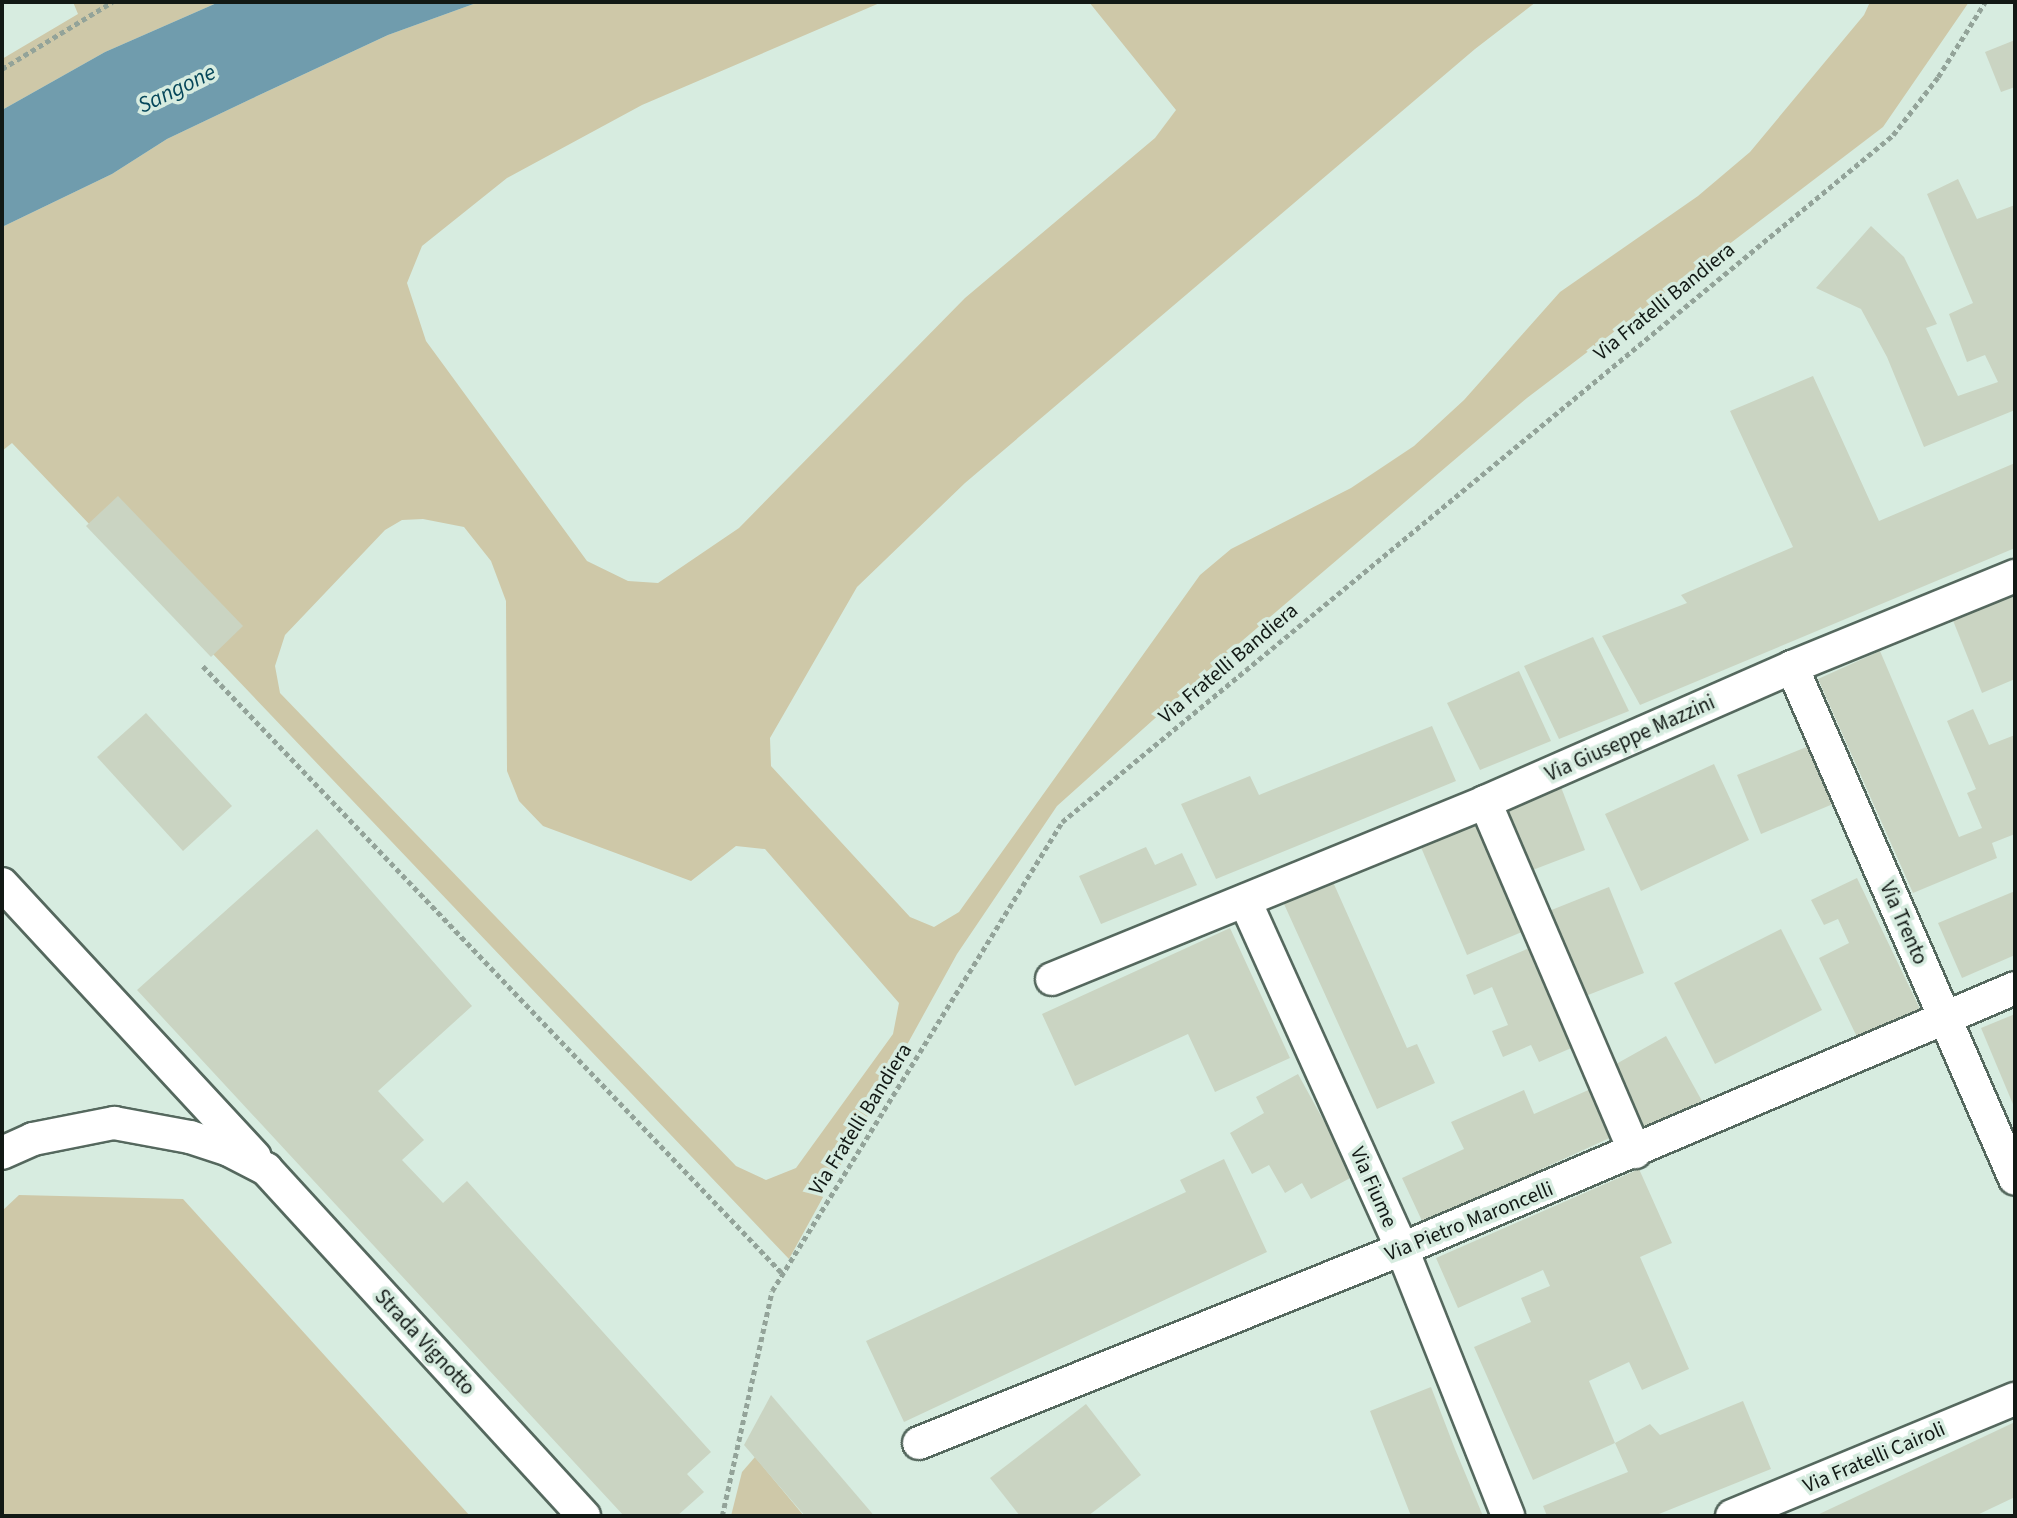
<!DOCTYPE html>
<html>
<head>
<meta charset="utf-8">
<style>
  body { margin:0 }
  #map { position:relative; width:2017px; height:1518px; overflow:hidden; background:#d7ece0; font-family:"Source Sans 3",sans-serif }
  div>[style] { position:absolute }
  .green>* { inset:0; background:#cec8a8 }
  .water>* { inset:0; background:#709cad }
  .building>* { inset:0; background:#cad4c2 }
  .path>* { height:4.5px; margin-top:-2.25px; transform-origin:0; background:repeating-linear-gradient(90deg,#93a399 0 5px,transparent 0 8.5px) }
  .roads { filter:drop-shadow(2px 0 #55685e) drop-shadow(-2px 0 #55685e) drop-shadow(0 2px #55685e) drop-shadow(0 -2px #55685e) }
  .street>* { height:32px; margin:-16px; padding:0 16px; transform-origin:16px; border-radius:16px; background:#fff }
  span { translate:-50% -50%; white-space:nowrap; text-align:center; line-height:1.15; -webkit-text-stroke:7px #d7ece0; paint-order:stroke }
  .street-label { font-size:21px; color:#121915 }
  .water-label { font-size:23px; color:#06475a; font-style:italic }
  .frame { position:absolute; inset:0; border:4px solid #121915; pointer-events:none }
</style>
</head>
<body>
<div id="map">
  <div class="green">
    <i style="clip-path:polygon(73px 2px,219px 2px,105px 52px,2px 110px,2px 59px,78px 14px)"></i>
    <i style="clip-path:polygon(evenodd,479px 2px,882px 2px,642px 105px,507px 178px,422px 246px,407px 283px,426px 341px,587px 561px,628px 581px,658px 583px,739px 528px,965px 298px,1155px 138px,1176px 110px,1089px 2px,1536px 2px,1475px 49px,965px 483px,857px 587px,770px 738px,771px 766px,910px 917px,934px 927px,959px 912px,1200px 575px,1231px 549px,1351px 488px,1414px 446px,1464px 400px,1560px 292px,1698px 196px,1750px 152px,1864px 15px,1870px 2px,1969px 2px,1883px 127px,1527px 398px,1229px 652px,1057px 806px,957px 954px,789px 1259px,12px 443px,2px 451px,2px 227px,112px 174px,167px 139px,251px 99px,388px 35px,479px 2px,423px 519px,464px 527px,491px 561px,506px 601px,507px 771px,519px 801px,543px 826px,691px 881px,736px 846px,765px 849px,899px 1003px,893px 1034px,796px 1168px,766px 1180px,736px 1166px,280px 693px,275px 666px,285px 635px,385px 530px,402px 520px,423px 519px)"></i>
    <i style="clip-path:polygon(19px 1195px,183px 1199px,470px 1516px,2px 1516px,2px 1211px)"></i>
    <i style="clip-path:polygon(755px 1457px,804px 1516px,731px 1516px,742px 1472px)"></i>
  </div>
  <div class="water">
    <i style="clip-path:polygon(219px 2px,479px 2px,388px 35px,251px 99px,167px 139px,112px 174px,2px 227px,2px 110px,105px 52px)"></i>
  </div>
  <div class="building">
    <i style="clip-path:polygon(2015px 40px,2015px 87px,2001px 92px,1985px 52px)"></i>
    <i style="clip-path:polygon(1958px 179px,1977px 219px,2015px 205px,2015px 410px,1924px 447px,1887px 357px,1861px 309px,1816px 288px,1871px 226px,1904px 257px,1937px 324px,1926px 328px,1958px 396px,1998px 382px,1985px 355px,1967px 362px,1949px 314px,1973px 303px,1927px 194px)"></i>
    <i style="clip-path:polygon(1813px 376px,1879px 521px,2015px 463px,2015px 548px,1640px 705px,1602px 636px,1687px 603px,1681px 595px,1793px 547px,1730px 411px)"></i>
    <i style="clip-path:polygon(118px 496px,243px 626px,211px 657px,86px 526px)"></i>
    <i style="clip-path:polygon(2015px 591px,2015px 679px,1982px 693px,1952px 618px)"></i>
    <i style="clip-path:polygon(1593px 637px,1629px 711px,1559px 739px,1524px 666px)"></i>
    <i style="clip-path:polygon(1880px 651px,1959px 837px,1982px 828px,1967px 793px,1976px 789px,1947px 721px,1973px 709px,1989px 745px,2015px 735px,2015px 834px,1992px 843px,1997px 858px,1913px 893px,1818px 679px)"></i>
    <i style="clip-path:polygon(1519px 671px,1551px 741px,1480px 770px,1447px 703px)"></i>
    <i style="clip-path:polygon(146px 713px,232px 806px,183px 851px,97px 757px)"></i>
    <i style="clip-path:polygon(1432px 726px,1456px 781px,1216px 879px,1181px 804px,1250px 776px,1259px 795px)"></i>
    <i style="clip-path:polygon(1809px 746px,1833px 804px,1761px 834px,1737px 775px)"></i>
    <i style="clip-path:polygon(1714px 764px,1749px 840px,1641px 891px,1605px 814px)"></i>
    <i style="clip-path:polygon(1561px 787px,1585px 850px,1530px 871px,1506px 808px)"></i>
    <i style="clip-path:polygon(1482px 819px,1529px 929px,1467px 955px,1420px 845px)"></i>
    <i style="clip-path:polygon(317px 829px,472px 1006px,378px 1091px,424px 1140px,402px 1160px,443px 1203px,467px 1181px,711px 1452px,687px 1474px,704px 1492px,677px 1516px,624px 1516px,137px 990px)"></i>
    <i style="clip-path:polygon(1146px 847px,1155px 865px,1182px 853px,1197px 885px,1101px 924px,1079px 876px)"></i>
    <i style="clip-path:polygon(1857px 878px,1920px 1009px,1858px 1039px,1819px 958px,1849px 943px,1838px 919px,1824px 925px,1811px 900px)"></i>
    <i style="clip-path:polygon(1333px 882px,1407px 1048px,1417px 1044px,1435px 1083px,1377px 1109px,1284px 904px)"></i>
    <i style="clip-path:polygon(1609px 887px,1644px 973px,1583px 997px,1549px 911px)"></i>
    <i style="clip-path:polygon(2015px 891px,2015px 955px,1962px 978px,1938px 923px)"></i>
    <i style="clip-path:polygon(1230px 928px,1290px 1058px,1215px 1092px,1188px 1034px,1075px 1086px,1042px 1014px)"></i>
    <i style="clip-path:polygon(1781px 929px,1822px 1010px,1715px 1064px,1674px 983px)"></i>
    <i style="clip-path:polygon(1534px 946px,1576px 1046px,1539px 1062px,1531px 1045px,1503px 1057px,1492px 1031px,1508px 1025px,1492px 987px,1474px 995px,1466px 975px)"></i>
    <i style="clip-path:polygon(2015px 1014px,2015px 1109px,1981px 1028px)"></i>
    <i style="clip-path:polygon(1666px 1036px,1702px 1101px,1645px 1133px,1609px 1068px)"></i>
    <i style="clip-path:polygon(1298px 1074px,1354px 1176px,1311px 1199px,1302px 1183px,1285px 1193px,1269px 1165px,1252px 1174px,1230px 1133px,1264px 1113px,1256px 1097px)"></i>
    <i style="clip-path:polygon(1593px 1088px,1614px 1136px,1423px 1223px,1402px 1178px,1464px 1149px,1451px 1122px,1524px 1090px,1534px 1114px)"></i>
    <i style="clip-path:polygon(1224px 1159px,1267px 1252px,904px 1422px,866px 1341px,1186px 1192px,1180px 1180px)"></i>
    <i style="clip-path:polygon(1639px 1169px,1672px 1243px,1640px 1257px,1689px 1369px,1642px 1390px,1629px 1362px,1589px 1381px,1615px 1443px,1533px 1480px,1474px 1347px,1531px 1322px,1521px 1298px,1550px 1286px,1543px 1270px,1458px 1308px,1436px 1258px)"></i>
    <i style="clip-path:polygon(1431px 1387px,1455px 1449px,1483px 1516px,1411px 1516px,1370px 1411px)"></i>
    <i style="clip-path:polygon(771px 1395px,871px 1512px,874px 1516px,805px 1516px,744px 1445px)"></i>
    <i style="clip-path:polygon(1743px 1401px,1771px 1469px,1654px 1516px,1547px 1516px,1543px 1506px,1628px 1472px,1615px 1443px,1650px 1424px,1660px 1435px)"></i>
    <i style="clip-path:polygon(1086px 1404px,1141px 1475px,1088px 1516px,1020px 1516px,990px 1478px)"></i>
    <i style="clip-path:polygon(2015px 1422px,2015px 1497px,1975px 1516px,1815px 1516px)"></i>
  </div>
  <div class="path">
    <i style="left:2px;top:69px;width:129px;rotate:-31.3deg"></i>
    <i style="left:203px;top:666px;width:840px;rotate:46.35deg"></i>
    <i style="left:722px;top:1516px;width:230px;rotate:-77.5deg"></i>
    <i style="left:772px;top:1291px;width:551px;rotate:-58.27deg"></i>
    <i style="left:1062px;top:822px;width:1078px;rotate:-39.58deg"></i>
    <i style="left:1893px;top:135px;width:73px;rotate:-52.2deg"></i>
    <i style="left:1938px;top:77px;width:89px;rotate:-57.9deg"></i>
  </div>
  <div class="roads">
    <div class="street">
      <i style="left:1792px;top:667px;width:558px;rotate:66.46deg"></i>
      <i style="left:1485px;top:802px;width:381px;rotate:66.8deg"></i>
      <i style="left:2px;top:884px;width:372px;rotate:47.2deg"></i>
      <i style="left:1245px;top:901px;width:382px;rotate:65.7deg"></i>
      <i style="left:1402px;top:1249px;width:287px;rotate:68.3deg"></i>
      <i style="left:1052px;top:979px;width:468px;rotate:-22.2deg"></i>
      <i style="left:1485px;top:802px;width:335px;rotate:-23.7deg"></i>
      <i style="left:1792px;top:667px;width:241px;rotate:-22.2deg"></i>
      <i style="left:2px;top:1153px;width:34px;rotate:-24deg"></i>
      <i style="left:33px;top:1139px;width:83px;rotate:-11.2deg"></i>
      <i style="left:114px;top:1123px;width:77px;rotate:10.4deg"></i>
      <i style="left:190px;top:1137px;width:41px;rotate:18.4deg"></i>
      <i style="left:229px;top:1150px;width:42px;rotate:27.2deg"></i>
      <i style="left:266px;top:1169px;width:471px;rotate:47.5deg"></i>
      <i style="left:919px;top:1443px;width:521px;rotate:-21.88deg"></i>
      <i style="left:1402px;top:1249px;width:666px;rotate:-23.06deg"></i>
      <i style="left:1732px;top:1516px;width:306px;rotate:-22.5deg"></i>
    </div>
  </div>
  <div class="street-label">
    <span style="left:1664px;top:301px;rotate:-39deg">Via Fratelli Bandiera</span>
    <span style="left:1228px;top:663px;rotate:-40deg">Via Fratelli Bandiera</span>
    <span style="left:1630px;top:738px;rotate:-24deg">Via Giuseppe Mazzini</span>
    <span style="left:1904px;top:923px;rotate:66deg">Via Trento</span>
    <span style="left:860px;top:1119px;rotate:-58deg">Via Fratelli Bandiera</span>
    <span style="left:1374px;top:1187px;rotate:66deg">Via Fiume</span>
    <span style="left:1469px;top:1221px;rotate:-22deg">Via Pietro Maroncelli</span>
    <span style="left:425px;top:1342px;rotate:47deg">Strada Vignotto</span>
    <span style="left:1874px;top:1457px;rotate:-23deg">Via Fratelli Cairoli</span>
  </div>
  <div class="water-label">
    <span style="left:177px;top:89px;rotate:-26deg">Sangone</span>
  </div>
  <div class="frame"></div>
</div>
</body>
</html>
